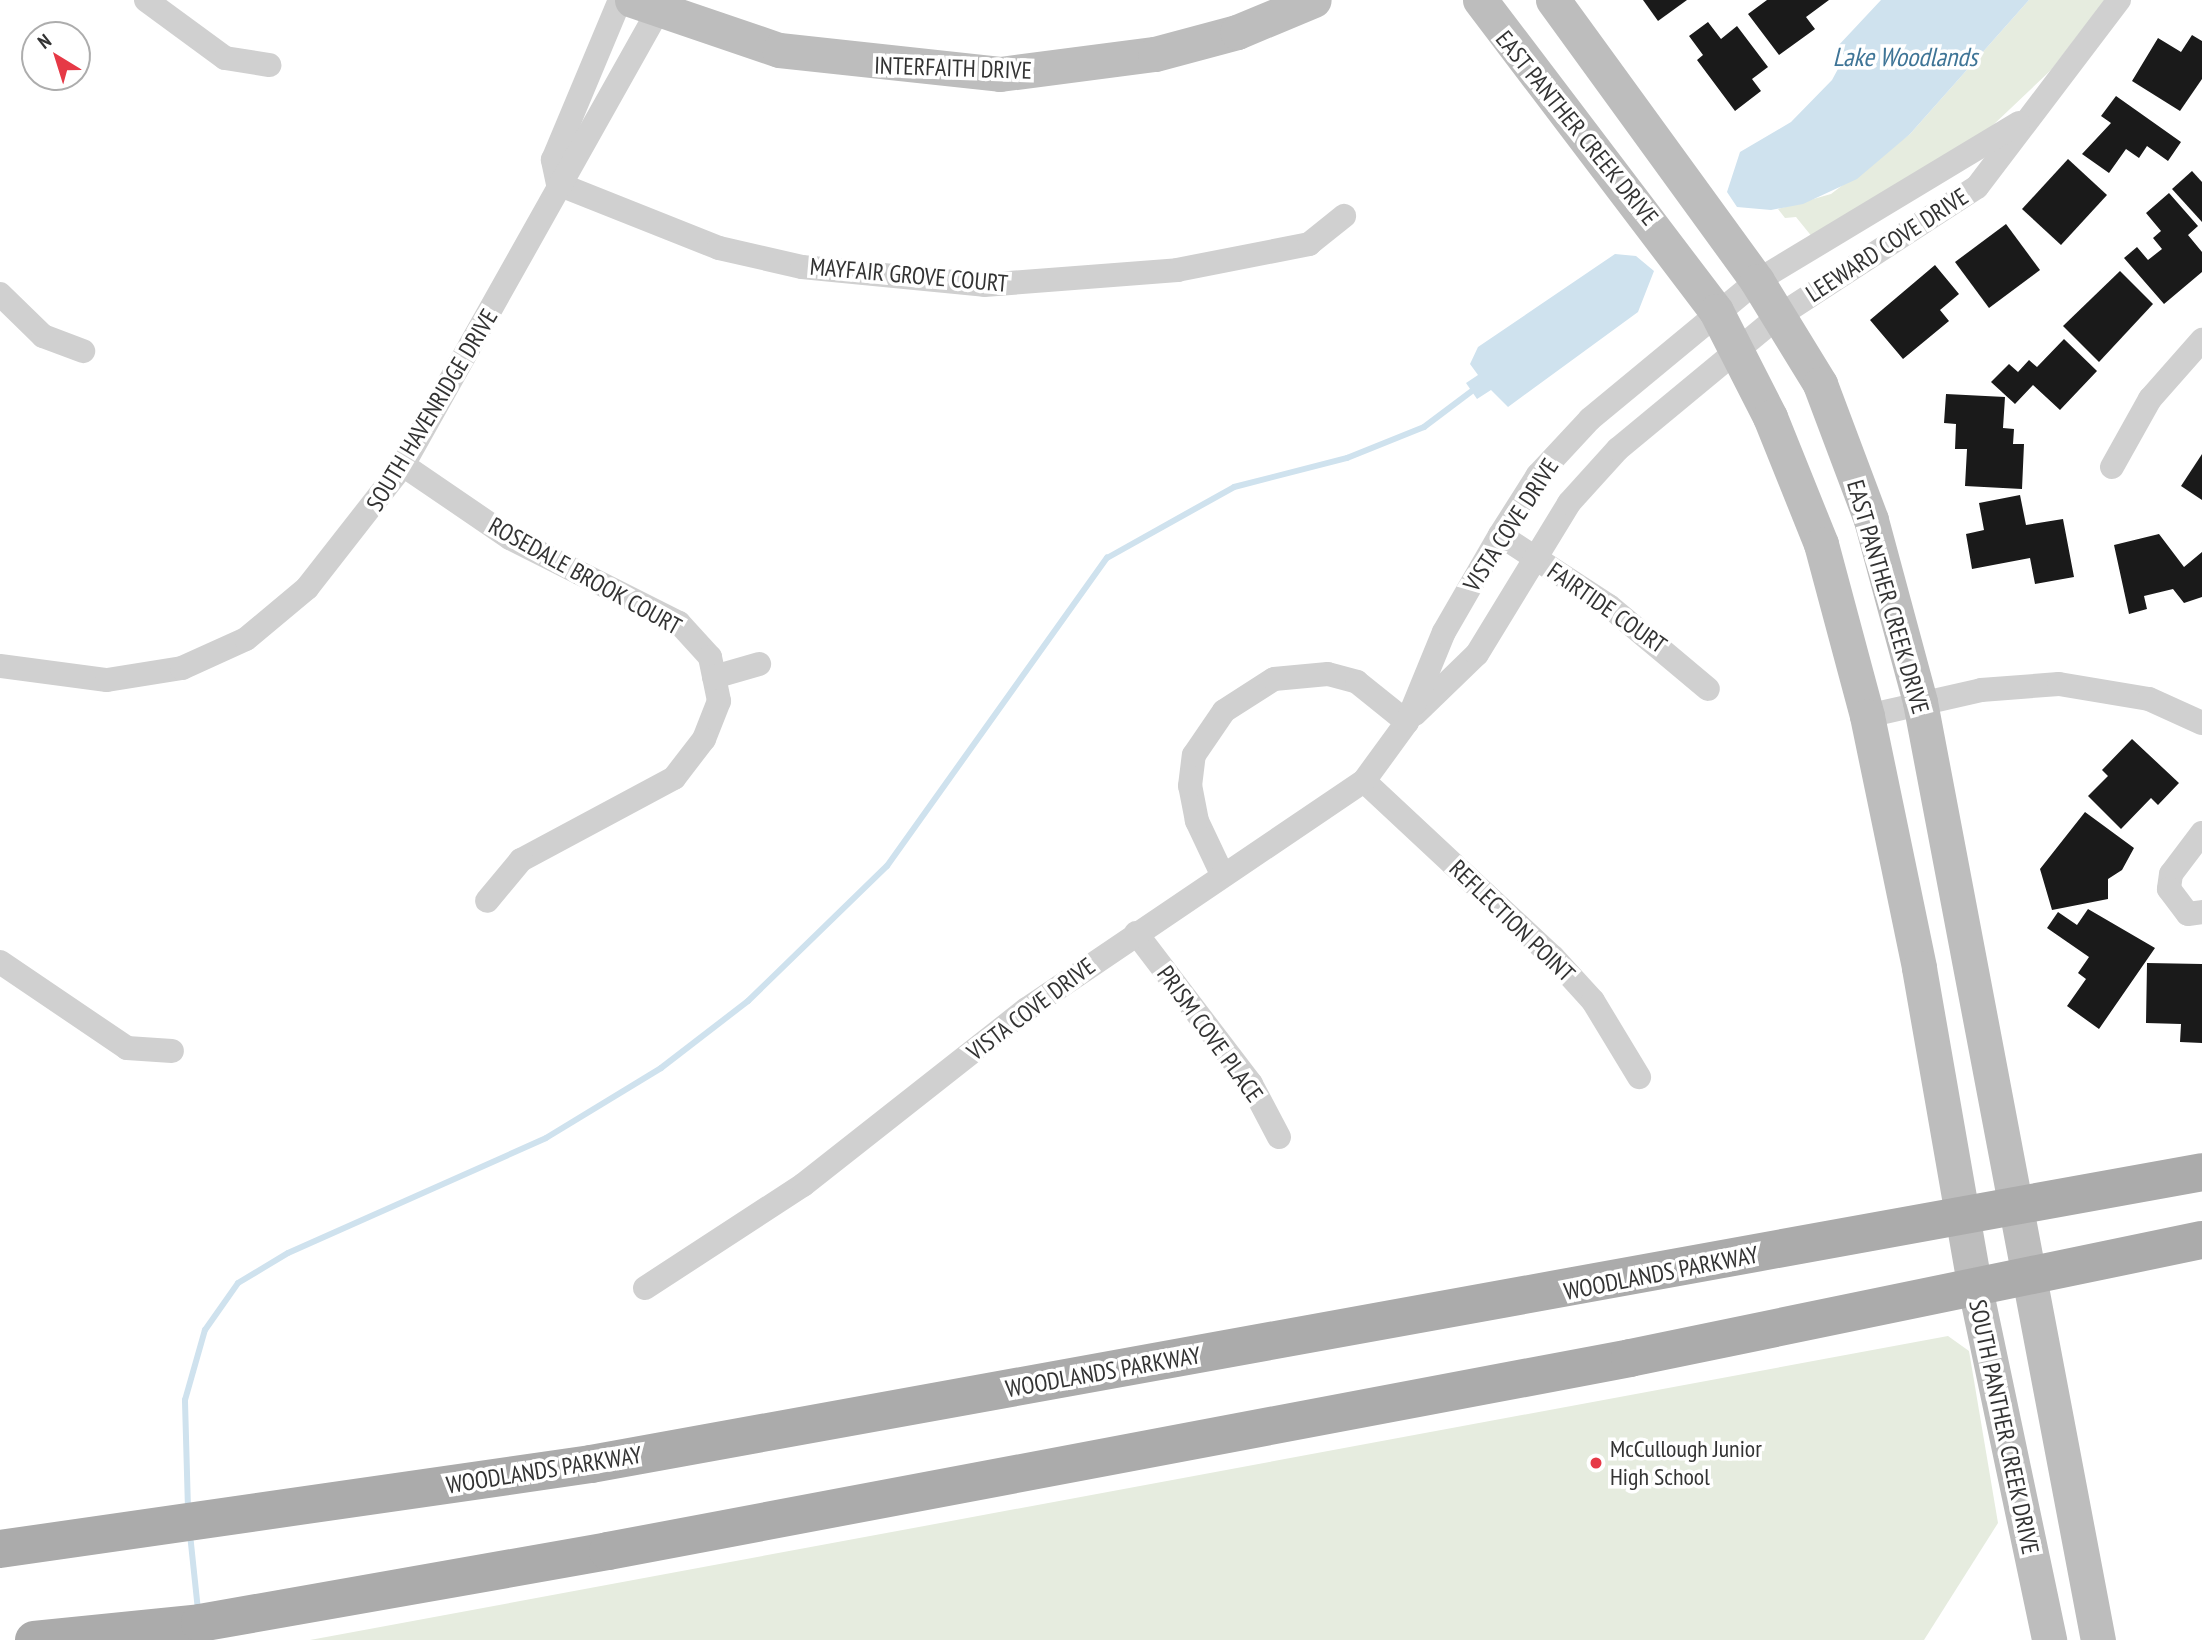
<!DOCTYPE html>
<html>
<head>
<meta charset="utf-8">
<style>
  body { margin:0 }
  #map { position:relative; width:2202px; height:1640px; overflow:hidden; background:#fff; font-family:"PT Sans Narrow",sans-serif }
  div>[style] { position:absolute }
  .green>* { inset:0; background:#e6ecdf }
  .water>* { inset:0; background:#cfe2ee }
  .stream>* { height:6px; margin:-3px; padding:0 3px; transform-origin:3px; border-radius:3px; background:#cfe2ee }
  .building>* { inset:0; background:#1a1a1a }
  .street>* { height:24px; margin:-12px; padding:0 12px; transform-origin:12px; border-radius:12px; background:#d0d0d0 }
  .secondary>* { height:35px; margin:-17.5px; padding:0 17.5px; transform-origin:17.5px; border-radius:17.5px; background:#bdbdbd }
  .primary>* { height:38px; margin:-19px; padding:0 19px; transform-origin:19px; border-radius:19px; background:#ababab }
  .dots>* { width:19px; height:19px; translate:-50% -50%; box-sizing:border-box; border:4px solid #fff; border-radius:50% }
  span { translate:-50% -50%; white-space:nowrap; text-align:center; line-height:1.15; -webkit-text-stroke:7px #fff; paint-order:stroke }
  .street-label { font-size:24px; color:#333 }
  .poi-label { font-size:24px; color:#333 }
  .left { translate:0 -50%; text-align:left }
  .water-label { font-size:26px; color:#3f7597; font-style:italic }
  .north { position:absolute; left:21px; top:21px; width:70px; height:70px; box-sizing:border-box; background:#fff; border:2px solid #adadad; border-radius:50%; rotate:322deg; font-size:19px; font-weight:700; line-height:28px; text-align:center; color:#333 }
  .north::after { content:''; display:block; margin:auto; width:24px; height:32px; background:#e63946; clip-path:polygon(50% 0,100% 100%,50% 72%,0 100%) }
</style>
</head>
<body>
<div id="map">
  <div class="green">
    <i style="clip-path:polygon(2029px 0,2105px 0,2051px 70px,1972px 145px,1813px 238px,1796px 217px,1785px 218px,1778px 209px,1831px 194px,1910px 134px)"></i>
    <i style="clip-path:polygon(1948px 1336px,1969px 1351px,1998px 1523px,1924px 1640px,310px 1640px)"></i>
  </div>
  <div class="water">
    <i style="clip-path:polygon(1881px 0,2029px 0,1910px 134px,1857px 179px,1803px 204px,1771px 210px,1737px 207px,1727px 192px,1740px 152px,1791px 122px,1832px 80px,1845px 56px,1837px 47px)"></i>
    <i style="clip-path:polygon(1615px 254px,1636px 256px,1654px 271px,1638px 312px,1508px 407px,1491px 390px,1477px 399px,1466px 383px,1478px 375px,1470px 364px,1478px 347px)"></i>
  </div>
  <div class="stream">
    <i style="left:188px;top:1509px;width:109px;rotate:-91.6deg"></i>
    <i style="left:185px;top:1400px;width:73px;rotate:-74.1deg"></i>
    <i style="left:205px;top:1330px;width:57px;rotate:-54.9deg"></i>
    <i style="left:238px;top:1283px;width:58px;rotate:-31deg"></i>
    <i style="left:288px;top:1253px;width:282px;rotate:-24deg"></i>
    <i style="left:546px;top:1138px;width:135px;rotate:-31.3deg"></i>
    <i style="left:661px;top:1068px;width:110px;rotate:-37.6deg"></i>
    <i style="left:748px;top:1001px;width:194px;rotate:-44.2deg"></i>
    <i style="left:887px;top:866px;width:379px;rotate:-54.5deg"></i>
    <i style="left:1107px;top:558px;width:145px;rotate:-29.2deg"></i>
    <i style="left:1234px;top:487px;width:117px;rotate:-14.4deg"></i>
    <i style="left:1347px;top:458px;width:83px;rotate:-21.9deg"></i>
    <i style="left:1424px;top:427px;width:66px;rotate:-37deg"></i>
    <i style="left:190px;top:1534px;width:76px;rotate:84deg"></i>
  </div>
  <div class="building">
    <i style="clip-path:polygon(1643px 0,1687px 0,1658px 21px)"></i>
    <i style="clip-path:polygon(1767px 0,1829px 0,1806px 17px,1815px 29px,1779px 55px,1748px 14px)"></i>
    <i style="clip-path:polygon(1708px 22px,1721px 39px,1737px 26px,1768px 67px,1752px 79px,1761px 91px,1735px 111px,1697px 60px,1703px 55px,1689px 36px)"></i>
    <i style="clip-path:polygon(2192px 35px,2202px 41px,2202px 79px,2180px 111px,2132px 81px,2158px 38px,2181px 52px)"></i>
    <i style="clip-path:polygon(2116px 96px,2181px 142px,2168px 161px,2147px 146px,2139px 158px,2126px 149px,2109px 173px,2082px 154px,2111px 123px,2101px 116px)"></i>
    <i style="clip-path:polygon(2068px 159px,2107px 195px,2061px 245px,2022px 209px)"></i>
    <i style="clip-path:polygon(2192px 171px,2202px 182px,2202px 222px,2172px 189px)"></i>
    <i style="clip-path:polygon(2169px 193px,2198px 226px,2188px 235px,2202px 252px,2202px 272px,2164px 304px,2124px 258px,2137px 247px,2148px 260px,2162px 249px,2153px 238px,2161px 231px,2146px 213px)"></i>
    <i style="clip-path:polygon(2006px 224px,2040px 270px,1989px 308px,1955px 262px)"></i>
    <i style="clip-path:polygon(1935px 265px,1959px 294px,1940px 310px,1949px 321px,1903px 359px,1870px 320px)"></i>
    <i style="clip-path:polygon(2120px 271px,2153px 304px,2099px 362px,2063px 326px)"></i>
    <i style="clip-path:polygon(2064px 339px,2097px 371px,2060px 410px,2033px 385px,2015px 404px,1991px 382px,2009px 364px,2018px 372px,2029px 360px,2037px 367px)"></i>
    <i style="clip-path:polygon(1946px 394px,2005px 397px,2003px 428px,2014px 429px,2013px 444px,2024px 444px,2022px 489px,1965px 486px,1967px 449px,1955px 449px,1956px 424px,1944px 423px)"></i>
    <i style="clip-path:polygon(2202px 454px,2202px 500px,2181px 486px)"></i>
    <i style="clip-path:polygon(2020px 495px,2026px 525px,2063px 519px,2074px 577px,2035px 584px,2030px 558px,1972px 569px,1966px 534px,1984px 530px,1979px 503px)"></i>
    <i style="clip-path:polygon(2159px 534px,2184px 567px,2202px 552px,2202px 597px,2184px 603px,2173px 589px,2144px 596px,2147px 609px,2129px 614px,2114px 545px)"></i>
    <i style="clip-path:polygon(2132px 739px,2179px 783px,2158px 805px,2151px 798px,2121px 829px,2088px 796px,2108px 776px,2102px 770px)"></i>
    <i style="clip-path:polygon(2085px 812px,2134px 848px,2122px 870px,2108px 879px,2108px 899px,2052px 910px,2040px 869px)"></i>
    <i style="clip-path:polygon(2088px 909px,2155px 948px,2099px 1029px,2067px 1006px,2086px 979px,2078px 973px,2089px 957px,2047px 928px,2058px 912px,2077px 925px)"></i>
    <i style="clip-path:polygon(2147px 963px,2202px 964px,2202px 1043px,2180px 1042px,2181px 1024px,2146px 1023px)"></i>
  </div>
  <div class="street">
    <i style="left:146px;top:0;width:98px;rotate:36.3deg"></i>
    <i style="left:225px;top:58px;width:45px;rotate:9deg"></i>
    <i style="left:558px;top:184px;width:173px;rotate:21.7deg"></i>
    <i style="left:719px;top:248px;width:85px;rotate:12.9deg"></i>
    <i style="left:802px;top:267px;width:183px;rotate:5.6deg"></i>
    <i style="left:984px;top:285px;width:194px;rotate:-4.4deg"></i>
    <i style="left:1177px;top:270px;width:135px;rotate:-11.1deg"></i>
    <i style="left:1309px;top:244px;width:45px;rotate:-38.7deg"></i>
    <i style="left:558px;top:184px;width:25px;rotate:-102deg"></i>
    <i style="left:553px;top:160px;width:173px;rotate:-67.3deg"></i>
    <i style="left:0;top:294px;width:60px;rotate:44.3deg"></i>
    <i style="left:43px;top:336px;width:43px;rotate:20.6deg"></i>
    <i style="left:403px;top:465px;width:130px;rotate:34.3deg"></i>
    <i style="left:510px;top:538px;width:189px;rotate:26.7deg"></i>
    <i style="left:679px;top:623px;width:46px;rotate:47.6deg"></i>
    <i style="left:710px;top:657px;width:45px;rotate:78.4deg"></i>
    <i style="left:719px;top:701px;width:41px;rotate:111.5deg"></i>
    <i style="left:704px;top:739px;width:49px;rotate:127.6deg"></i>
    <i style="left:674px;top:778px;width:174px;rotate:151.8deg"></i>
    <i style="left:521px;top:860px;width:53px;rotate:129.7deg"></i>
    <i style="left:2112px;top:467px;width:78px;rotate:-60.8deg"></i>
    <i style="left:2150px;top:399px;width:79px;rotate:-48.6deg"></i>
    <i style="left:1500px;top:535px;width:130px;rotate:33.1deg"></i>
    <i style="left:1609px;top:606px;width:129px;rotate:40deg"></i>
    <i style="left:0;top:666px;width:108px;rotate:7.5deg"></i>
    <i style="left:107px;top:680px;width:76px;rotate:-9.1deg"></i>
    <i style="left:182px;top:668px;width:70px;rotate:-24.4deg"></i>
    <i style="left:246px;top:639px;width:80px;rotate:-39.9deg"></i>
    <i style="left:307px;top:588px;width:156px;rotate:-52deg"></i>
    <i style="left:403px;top:465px;width:521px;rotate:-60.68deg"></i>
    <i style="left:714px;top:677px;width:47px;rotate:-16.1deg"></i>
    <i style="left:1415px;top:714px;width:86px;rotate:-44.1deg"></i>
    <i style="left:1477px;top:654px;width:177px;rotate:-58.6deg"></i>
    <i style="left:1569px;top:503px;width:73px;rotate:-47.8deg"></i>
    <i style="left:1618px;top:449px;width:209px;rotate:-39.6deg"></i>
    <i style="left:1779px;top:316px;width:236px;rotate:-33.1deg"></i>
    <i style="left:1977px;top:187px;width:235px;rotate:-52.8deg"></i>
    <i style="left:1867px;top:716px;width:117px;rotate:-12.8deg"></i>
    <i style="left:1981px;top:690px;width:78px;rotate:-4.4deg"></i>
    <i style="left:2059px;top:684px;width:91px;rotate:9.5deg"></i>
    <i style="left:2149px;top:699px;width:58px;rotate:24.4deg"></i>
    <i style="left:1364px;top:781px;width:258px;rotate:43deg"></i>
    <i style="left:1553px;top:957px;width:59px;rotate:47.7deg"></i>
    <i style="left:1593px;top:1001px;width:89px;rotate:58.8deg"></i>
    <i style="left:2202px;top:833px;width:51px;rotate:127.1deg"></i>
    <i style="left:2171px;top:874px;width:15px;rotate:98deg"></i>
    <i style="left:2169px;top:889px;width:31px;rotate:53deg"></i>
    <i style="left:2188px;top:914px;width:14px;rotate:-8deg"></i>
    <i style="left:1222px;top:874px;width:59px;rotate:-115.3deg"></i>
    <i style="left:1197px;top:821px;width:36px;rotate:-101deg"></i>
    <i style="left:1190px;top:786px;width:31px;rotate:-83deg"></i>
    <i style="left:1194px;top:755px;width:53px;rotate:-55.7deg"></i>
    <i style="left:1224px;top:711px;width:59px;rotate:-32.6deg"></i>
    <i style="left:1274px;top:679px;width:54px;rotate:-5.3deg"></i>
    <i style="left:1328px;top:674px;width:30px;rotate:15deg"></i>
    <i style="left:1357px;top:682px;width:64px;rotate:38.7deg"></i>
    <i style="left:1136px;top:933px;width:190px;rotate:52.7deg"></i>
    <i style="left:1251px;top:1084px;width:60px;rotate:62.2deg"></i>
    <i style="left:0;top:962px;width:153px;rotate:34.1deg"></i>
    <i style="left:127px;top:1048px;width:45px;rotate:3.8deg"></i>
    <i style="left:645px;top:1288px;width:189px;rotate:-33.1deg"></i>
    <i style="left:803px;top:1185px;width:285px;rotate:-38.2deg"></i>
    <i style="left:1027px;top:1009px;width:407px;rotate:-34.1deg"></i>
    <i style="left:1364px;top:781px;width:73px;rotate:-53.9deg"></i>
    <i style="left:1407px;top:722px;width:97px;rotate:-67.7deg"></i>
    <i style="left:1444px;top:632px;width:112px;rotate:-60deg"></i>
    <i style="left:1500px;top:535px;width:71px;rotate:-57.7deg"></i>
    <i style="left:1538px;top:475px;width:76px;rotate:-47.1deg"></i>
    <i style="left:1590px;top:419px;width:217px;rotate:-39.6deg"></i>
    <i style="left:1757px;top:281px;width:306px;rotate:-31.1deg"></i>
  </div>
  <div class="secondary">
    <i style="left:632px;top:0;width:155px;rotate:18.8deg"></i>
    <i style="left:779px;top:50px;width:222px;rotate:6.2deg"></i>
    <i style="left:1000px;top:74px;width:156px;rotate:-7.4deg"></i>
    <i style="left:1155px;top:54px;width:85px;rotate:-15deg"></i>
    <i style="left:1237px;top:32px;width:83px;rotate:-22.6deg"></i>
    <i style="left:1480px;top:0;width:390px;rotate:52.8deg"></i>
    <i style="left:1716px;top:311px;width:119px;rotate:63deg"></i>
    <i style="left:1770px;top:417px;width:137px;rotate:68.1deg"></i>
    <i style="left:1821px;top:544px;width:178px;rotate:75deg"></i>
    <i style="left:1867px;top:716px;width:257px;rotate:78.3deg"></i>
    <i style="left:1919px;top:968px;width:320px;rotate:80.1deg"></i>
    <i style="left:1974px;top:1283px;width:365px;rotate:78.1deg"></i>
    <i style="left:1553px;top:0;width:347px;rotate:54deg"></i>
    <i style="left:1757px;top:281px;width:121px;rotate:58.5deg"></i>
    <i style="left:1820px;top:384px;width:145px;rotate:69.4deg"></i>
    <i style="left:1871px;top:520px;width:188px;rotate:74.9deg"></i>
    <i style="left:1920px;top:702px;width:955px;rotate:79.26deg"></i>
  </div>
  <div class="primary">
    <i style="left:0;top:1549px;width:597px;rotate:-8.18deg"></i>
    <i style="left:591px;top:1464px;width:1637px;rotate:-10.27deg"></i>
    <i style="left:34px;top:1640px;width:167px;rotate:-5.8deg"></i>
    <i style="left:200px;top:1623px;width:414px;rotate:-10deg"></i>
    <i style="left:608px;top:1551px;width:1040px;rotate:-10.69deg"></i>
    <i style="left:1630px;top:1358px;width:584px;rotate:-11.66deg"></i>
  </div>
  <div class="dots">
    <i style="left:1596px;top:1463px;background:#e63946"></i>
  </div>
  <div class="street-label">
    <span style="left:953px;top:68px;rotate:2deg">INTERFAITH DRIVE</span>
    <span style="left:1577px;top:128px;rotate:51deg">EAST PANTHER CREEK DRIVE</span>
    <span style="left:1887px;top:245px;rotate:-33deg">LEEWARD COVE DRIVE</span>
    <span style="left:909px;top:275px;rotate:5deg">MAYFAIR GROVE COURT</span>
    <span style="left:432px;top:410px;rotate:-59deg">SOUTH HAVENRIDGE DRIVE</span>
    <span style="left:1511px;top:525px;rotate:-57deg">VISTA COVE DRIVE</span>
    <span style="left:585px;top:576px;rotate:29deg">ROSEDALE BROOK COURT</span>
    <span style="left:1888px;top:597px;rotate:74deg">EAST PANTHER CREEK DRIVE</span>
    <span style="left:1607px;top:608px;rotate:35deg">FAIRTIDE COURT</span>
    <span style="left:1512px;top:921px;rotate:44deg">REFLECTION POINT</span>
    <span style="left:1031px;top:1009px;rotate:-37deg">VISTA COVE DRIVE</span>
    <span style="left:1210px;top:1034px;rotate:54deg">PRISM COVE PLACE</span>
    <span style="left:1661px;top:1273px;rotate:-11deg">WOODLANDS PARKWAY</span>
    <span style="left:1103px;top:1372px;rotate:-10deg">WOODLANDS PARKWAY</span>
    <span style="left:2004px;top:1427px;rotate:78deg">SOUTH PANTHER CREEK DRIVE</span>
    <span style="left:544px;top:1470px;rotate:-9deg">WOODLANDS PARKWAY</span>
  </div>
  <div class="poi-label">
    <span class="left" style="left:1610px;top:1463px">McCullough Junior<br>High School</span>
  </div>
  <div class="water-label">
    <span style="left:1905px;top:57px">Lake Woodlands</span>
  </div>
  <div class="north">N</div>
</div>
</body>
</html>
